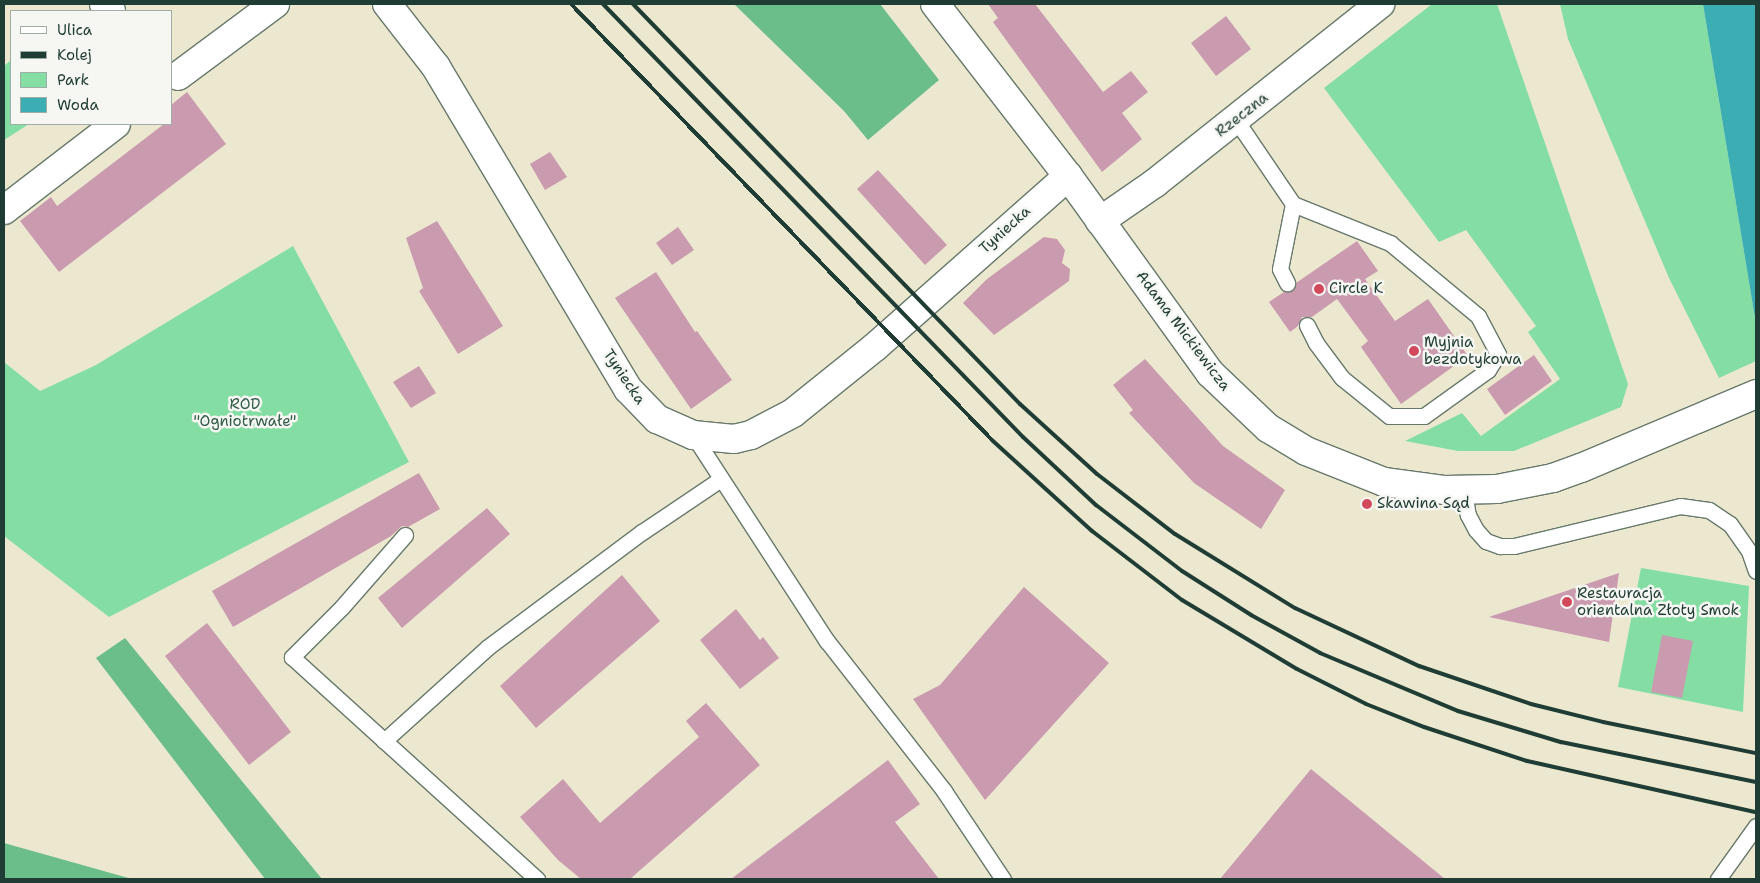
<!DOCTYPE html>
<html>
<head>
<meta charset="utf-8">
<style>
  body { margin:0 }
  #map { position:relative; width:1760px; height:883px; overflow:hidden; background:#ece8cf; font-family:"Shantell Sans",sans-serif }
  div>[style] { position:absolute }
  .green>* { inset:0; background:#84dea4 }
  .forest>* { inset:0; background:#6bbd8a }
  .water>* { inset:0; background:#3badb3 }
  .building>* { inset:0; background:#ca9aaf }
  .roads { filter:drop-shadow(1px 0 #67796a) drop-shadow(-1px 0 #67796a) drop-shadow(0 1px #67796a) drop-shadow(0 -1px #67796a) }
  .lane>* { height:15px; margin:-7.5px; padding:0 7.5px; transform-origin:7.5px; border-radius:7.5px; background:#fff }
  .street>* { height:28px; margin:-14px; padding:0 14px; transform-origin:14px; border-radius:14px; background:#fff }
  .secondary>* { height:28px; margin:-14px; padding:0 14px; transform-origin:14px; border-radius:14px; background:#fff }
  .rail>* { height:4px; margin:-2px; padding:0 2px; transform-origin:2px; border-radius:2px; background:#1f3d34 }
  .dots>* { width:14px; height:14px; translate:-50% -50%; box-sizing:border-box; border:2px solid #f6f6f2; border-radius:50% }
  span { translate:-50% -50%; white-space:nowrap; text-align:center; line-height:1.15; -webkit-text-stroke:5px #f6f6f2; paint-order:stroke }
  .street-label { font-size:15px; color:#1f3d34 }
  .poi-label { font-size:15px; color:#1f3d34 }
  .left { translate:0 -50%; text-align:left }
  .park-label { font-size:15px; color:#335d4a }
  .frame { position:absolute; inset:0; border:5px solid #1f3d34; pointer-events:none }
  .legend { position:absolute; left:10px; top:10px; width:162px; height:115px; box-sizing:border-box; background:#f6f6f2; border:1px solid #a0aca6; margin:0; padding:6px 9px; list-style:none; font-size:15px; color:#1f3d34 }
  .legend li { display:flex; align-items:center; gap:10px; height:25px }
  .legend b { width:25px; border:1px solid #a0aca6 }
</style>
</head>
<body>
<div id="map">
  <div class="green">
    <i style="clip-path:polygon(1432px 4px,1497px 4px,1628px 384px,1621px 407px,1514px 451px,1458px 451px,1405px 441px,1462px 413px,1481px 436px,1560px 379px,1528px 332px,1536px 326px,1466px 230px,1439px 242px,1324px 88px)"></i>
    <i style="clip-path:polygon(1560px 4px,1703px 4px,1756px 324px,1756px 361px,1719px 378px,1669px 278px,1568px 39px)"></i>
    <i style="clip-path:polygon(11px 60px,11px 124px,29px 124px,4px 140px,4px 66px)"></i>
    <i style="clip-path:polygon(293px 246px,409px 462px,109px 617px,4px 536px,4px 362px,40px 391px,96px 365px)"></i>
    <i style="clip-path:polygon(1641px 568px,1749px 586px,1743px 712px,1618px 687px)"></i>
  </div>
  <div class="forest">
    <i style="clip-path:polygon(734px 4px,880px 4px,939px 80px,868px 140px,844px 111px)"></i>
    <i style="clip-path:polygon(125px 638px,322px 879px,265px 879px,96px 658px)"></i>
    <i style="clip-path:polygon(4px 843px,132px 879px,4px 879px)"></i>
  </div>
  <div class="water">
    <i style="clip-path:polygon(1703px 4px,1756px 4px,1756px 324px)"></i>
  </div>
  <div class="building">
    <i style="clip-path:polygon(988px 4px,1035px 4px,1103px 92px,1131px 71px,1148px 92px,1122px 113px,1142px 139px,1102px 172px,993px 22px,998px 18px)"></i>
    <i style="clip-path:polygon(1226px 16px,1251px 49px,1216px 76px,1191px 43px)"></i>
    <i style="clip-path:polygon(187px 92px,226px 144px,59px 272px,20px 221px,51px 197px,57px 206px,164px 124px,171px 124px,171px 105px)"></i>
    <i style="clip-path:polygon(550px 152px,567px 177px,545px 190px,530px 164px)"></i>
    <i style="clip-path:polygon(878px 170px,947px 245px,925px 265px,857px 189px)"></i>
    <i style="clip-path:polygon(437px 221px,503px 326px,458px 354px,419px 291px,423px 288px,406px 238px)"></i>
    <i style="clip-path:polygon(678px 227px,694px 250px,672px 265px,656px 243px)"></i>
    <i style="clip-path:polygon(1044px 237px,1057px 239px,1065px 250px,1062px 263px,1070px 269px,1069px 281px,994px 335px,963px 303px,987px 279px)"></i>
    <i style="clip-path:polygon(1357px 241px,1378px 271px,1365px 279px,1395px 321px,1428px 299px,1468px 356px,1401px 404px,1361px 347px,1368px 341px,1337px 299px,1312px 317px,1302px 317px,1298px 326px,1290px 332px,1269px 302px,1284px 292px,1292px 291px,1296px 283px)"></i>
    <i style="clip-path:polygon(656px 272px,695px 332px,697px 331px,732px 380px,691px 409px,615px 298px)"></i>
    <i style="clip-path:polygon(1534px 355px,1552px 381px,1505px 415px,1487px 389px)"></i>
    <i style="clip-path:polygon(1145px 359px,1223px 446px,1285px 490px,1261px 529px,1194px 483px,1129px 413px,1133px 410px,1113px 385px)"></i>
    <i style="clip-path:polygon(419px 366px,436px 393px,411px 408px,393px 382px)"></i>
    <i style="clip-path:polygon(419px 473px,440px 509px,408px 527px,402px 526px,391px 536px,233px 627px,212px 591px)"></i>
    <i style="clip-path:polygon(487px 508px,510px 534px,402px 628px,378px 598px)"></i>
    <i style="clip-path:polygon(1619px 573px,1609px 642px,1489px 617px)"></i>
    <i style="clip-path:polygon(622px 575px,660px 621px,536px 728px,500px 686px)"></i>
    <i style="clip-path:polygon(1024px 587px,1109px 663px,985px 800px,913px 699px,940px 685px)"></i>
    <i style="clip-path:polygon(736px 609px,760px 640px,763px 637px,779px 658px,740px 689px,700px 640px)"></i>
    <i style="clip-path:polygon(207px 623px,291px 732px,249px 765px,165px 656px)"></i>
    <i style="clip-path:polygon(1662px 635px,1693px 641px,1682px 698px,1651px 692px)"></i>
    <i style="clip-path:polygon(706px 703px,760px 765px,630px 879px,581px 879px,558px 860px,520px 817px,563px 779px,600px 823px,699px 737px,686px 721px)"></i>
    <i style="clip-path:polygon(888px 760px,920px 804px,895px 822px,939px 879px,731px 879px)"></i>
    <i style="clip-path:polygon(1311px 769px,1445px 879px,1220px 879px)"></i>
  </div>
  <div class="roads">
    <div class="lane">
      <i style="left:1236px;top:120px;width:102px;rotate:55.8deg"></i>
      <i style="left:1293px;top:204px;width:66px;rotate:101.3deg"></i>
      <i style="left:1280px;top:269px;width:16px;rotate:63deg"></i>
      <i style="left:1293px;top:204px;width:105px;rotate:21.9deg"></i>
      <i style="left:1390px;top:243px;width:114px;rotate:39.7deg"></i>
      <i style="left:1478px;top:316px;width:43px;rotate:62.2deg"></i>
      <i style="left:1498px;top:354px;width:19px;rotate:122deg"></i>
      <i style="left:1488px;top:370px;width:79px;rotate:144.3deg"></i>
      <i style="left:1424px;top:416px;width:35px;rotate:180deg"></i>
      <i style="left:1389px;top:416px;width:60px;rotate:-141deg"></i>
      <i style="left:1342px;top:378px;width:44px;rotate:-126.6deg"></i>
      <i style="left:1316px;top:343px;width:20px;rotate:-117deg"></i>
      <i style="left:693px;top:435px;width:246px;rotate:57deg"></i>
      <i style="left:827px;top:641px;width:190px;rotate:52deg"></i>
      <i style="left:944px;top:791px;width:106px;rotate:56.2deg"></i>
      <i style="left:1464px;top:491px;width:24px;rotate:81deg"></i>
      <i style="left:1468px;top:515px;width:17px;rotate:62deg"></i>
      <i style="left:1476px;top:530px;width:15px;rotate:48deg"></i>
      <i style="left:1486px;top:541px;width:15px;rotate:20deg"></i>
      <i style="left:1500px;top:546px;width:14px"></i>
      <i style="left:1514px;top:546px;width:171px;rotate:-13.5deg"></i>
      <i style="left:1680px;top:506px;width:29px;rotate:8deg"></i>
      <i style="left:1709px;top:510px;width:25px;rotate:34deg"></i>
      <i style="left:1730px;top:524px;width:33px;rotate:55deg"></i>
      <i style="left:1749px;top:551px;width:21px;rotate:71deg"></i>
      <i style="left:405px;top:535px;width:96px;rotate:131.2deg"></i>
      <i style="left:342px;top:607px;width:71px;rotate:135deg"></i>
      <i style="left:292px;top:657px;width:331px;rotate:42.2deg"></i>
      <i style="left:384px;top:741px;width:140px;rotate:-42.1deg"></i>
      <i style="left:488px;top:647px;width:192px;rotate:-36.8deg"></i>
      <i style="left:642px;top:532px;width:95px;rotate:-33.9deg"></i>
      <i style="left:1718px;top:879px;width:65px;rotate:-54.4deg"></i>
    </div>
    <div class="street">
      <i style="left:104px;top:4px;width:10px;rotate:45deg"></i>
      <i style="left:178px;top:76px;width:121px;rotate:-36.6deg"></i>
      <i style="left:4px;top:210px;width:141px;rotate:-37.5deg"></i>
      <i style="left:1100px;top:221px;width:67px;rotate:-34.6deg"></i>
      <i style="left:1155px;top:183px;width:288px;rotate:-38.5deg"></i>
    </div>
    <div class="secondary">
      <i style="left:387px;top:4px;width:80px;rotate:52.1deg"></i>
      <i style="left:436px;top:67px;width:375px;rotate:59.2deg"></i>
      <i style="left:628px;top:389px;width:42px;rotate:46deg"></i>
      <i style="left:657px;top:419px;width:39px;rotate:24deg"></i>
      <i style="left:693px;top:435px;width:41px;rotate:5.6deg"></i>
      <i style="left:734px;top:439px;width:17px;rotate:-13deg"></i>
      <i style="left:751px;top:435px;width:47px;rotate:-27.6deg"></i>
      <i style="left:793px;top:413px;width:105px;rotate:-38.8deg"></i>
      <i style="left:875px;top:347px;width:258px;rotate:-41.5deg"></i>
      <i style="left:935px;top:4px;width:217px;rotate:52.3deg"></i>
      <i style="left:1068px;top:176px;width:243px;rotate:54.2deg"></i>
      <i style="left:1210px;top:373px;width:80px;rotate:43.5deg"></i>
      <i style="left:1268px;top:428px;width:44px;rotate:31.2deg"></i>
      <i style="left:1306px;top:451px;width:84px;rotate:21.7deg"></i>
      <i style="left:1384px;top:482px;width:62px;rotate:7.5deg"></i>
      <i style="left:1445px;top:490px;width:52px;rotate:-1.1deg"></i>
      <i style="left:1497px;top:489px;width:57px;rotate:-11.1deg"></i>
      <i style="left:1553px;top:478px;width:30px;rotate:-20deg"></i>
      <i style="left:1581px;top:468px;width:190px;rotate:-22.9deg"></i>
    </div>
  </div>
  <div class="rail">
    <i style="left:571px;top:4px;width:606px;rotate:46deg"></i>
    <i style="left:992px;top:440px;width:135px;rotate:42.3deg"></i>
    <i style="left:1092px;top:531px;width:113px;rotate:37.5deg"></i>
    <i style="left:1182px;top:600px;width:134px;rotate:31deg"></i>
    <i style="left:1297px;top:669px;width:77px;rotate:26.9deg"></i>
    <i style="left:1366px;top:704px;width:62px;rotate:21.6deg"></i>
    <i style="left:1424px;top:727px;width:108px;rotate:18.3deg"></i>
    <i style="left:1527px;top:761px;width:235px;rotate:12.6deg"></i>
    <i style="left:603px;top:4px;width:603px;rotate:45.87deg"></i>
    <i style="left:1023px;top:437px;width:100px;rotate:43deg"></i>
    <i style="left:1096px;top:505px;width:108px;rotate:37.5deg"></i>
    <i style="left:1182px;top:571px;width:82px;rotate:32.5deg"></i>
    <i style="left:1251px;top:615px;width:79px;rotate:28.8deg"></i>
    <i style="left:1320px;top:653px;width:150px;rotate:22.8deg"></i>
    <i style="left:1458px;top:711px;width:108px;rotate:16.8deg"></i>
    <i style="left:1561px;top:742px;width:199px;rotate:11.6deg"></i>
    <i style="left:633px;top:4px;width:557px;rotate:45.95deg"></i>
    <i style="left:1020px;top:404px;width:104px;rotate:42.3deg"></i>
    <i style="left:1097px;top:474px;width:98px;rotate:37.6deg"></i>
    <i style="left:1175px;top:534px;width:141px;rotate:31.7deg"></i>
    <i style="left:1295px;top:608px;width:137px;rotate:25.1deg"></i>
    <i style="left:1419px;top:666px;width:118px;rotate:18.7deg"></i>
    <i style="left:1531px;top:704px;width:74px;rotate:14deg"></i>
    <i style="left:1603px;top:722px;width:156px;rotate:11.5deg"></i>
  </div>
  <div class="dots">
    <i style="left:1319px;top:289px;background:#d1495b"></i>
    <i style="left:1414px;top:351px;background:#d1495b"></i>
    <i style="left:1367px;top:504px;background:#d1495b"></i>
    <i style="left:1567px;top:602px;background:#d1495b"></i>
  </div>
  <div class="street-label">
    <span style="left:1242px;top:115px;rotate:-38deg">Rzeczna</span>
    <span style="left:1005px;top:230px;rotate:-42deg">Tyniecka</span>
    <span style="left:1183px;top:331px;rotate:53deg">Adama Mickiewicza</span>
    <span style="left:624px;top:377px;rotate:56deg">Tyniecka</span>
  </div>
  <div class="poi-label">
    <span class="left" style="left:1329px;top:289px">Circle K</span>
    <span class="left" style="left:1424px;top:351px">Myjnia<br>bezdotykowa</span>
    <span class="left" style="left:1377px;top:504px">Skawina Sąd</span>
    <span class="left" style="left:1577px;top:602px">Restauracja<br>orientalna Złoty Smok</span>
  </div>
  <div class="park-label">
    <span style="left:245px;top:413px">ROD<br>"Ogniotrwałe"</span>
  </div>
  <div class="frame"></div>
  <ul class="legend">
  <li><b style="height:6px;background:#fff"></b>Ulica</li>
  <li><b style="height:6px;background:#1f3d34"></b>Kolej</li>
  <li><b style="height:14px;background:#84dea4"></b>Park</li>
  <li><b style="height:14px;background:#3badb3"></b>Woda</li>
  </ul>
</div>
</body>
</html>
